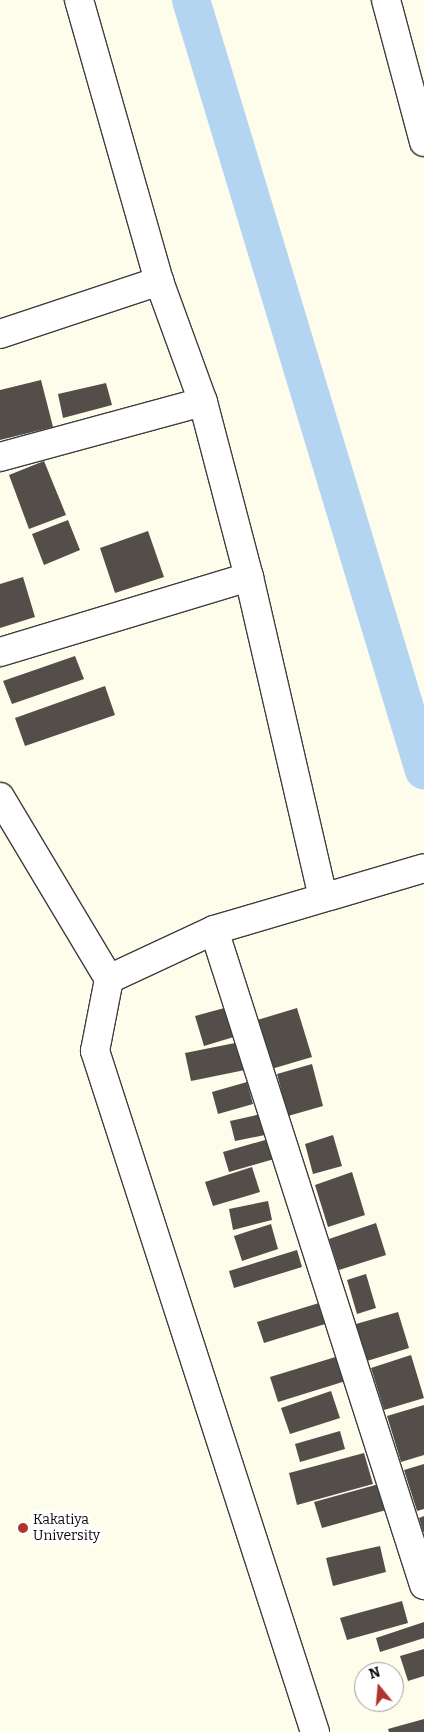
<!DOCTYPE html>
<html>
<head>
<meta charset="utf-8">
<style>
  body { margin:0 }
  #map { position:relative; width:424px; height:1732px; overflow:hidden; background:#fefceb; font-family:Bitter,serif }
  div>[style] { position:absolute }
  .canal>* { height:38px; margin:-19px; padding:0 19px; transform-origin:19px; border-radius:19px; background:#b3d5f1 }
  .building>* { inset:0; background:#534e49 }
  .roads { filter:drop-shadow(1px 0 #3e3e3e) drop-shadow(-1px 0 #3e3e3e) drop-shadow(0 1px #3e3e3e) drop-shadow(0 -1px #3e3e3e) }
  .minor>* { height:28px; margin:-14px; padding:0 14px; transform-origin:14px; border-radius:14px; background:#fff }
  .tertiary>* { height:28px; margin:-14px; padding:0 14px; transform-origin:14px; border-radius:14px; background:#fff }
  .dots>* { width:14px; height:14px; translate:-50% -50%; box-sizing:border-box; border:2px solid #fff; border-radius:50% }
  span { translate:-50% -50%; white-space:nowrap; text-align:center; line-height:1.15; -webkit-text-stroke:5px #fff; paint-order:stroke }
  .poi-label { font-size:14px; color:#0b0b0b }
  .left { translate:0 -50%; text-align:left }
  .north { position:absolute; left:354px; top:1662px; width:50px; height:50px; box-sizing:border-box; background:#fff; border:1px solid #9d9d9d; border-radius:50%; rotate:343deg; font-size:14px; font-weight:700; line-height:20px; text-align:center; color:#0b0b0b }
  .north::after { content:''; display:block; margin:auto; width:18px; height:22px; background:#b1332d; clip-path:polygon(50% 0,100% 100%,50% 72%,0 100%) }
</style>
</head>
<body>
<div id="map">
  <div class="canal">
    <i style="left:191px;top:0;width:805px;rotate:73.18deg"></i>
  </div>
  <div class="building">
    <i style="clip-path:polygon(41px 380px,53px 427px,0 440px,0 390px)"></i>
    <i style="clip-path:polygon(106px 383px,112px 405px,63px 418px,58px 394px)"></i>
    <i style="clip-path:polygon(44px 461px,66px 515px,29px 529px,9px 475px)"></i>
    <i style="clip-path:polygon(68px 520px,80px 550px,44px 565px,32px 534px)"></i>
    <i style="clip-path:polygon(148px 531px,164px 577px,115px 593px,100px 548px)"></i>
    <i style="clip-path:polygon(23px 577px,35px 617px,0 628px,0 584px)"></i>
    <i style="clip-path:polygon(75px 656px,84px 679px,12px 704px,3px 681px)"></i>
    <i style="clip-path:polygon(105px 686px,115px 715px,25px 746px,15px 718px)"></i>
    <i style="clip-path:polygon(228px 1007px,237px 1036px,204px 1046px,195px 1016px)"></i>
    <i style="clip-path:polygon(297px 1008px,312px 1057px,268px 1070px,254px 1021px)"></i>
    <i style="clip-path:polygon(240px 1042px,245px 1070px,191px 1081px,185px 1053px)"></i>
    <i style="clip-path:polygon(312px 1064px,323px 1106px,288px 1116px,277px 1074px)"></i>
    <i style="clip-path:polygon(247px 1082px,253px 1104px,218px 1114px,212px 1092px)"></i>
    <i style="clip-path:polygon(261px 1114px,265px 1135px,235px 1141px,230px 1121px)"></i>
    <i style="clip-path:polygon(333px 1135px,342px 1166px,313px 1174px,305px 1144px)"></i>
    <i style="clip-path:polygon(272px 1138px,278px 1158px,229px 1172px,223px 1152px)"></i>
    <i style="clip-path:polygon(252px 1167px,260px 1192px,213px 1206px,205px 1182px)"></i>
    <i style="clip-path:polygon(352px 1172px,365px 1215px,328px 1227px,315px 1185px)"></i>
    <i style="clip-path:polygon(268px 1201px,272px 1220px,233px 1230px,229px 1209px)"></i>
    <i style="clip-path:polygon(376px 1223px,386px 1255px,339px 1270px,329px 1239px)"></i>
    <i style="clip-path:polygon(271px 1224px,278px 1249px,242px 1261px,234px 1236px)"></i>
    <i style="clip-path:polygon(297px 1250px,302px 1267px,234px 1288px,229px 1271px)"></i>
    <i style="clip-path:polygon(366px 1274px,376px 1308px,357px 1314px,347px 1280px)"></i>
    <i style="clip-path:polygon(319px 1303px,325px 1324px,264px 1343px,257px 1322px)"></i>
    <i style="clip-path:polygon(398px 1312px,409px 1348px,367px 1361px,356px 1324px)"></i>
    <i style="clip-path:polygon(342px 1355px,349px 1380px,278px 1402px,270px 1377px)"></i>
    <i style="clip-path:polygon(411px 1355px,424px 1398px,384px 1410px,371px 1368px)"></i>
    <i style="clip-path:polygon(331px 1391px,340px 1418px,290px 1434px,281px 1408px)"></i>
    <i style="clip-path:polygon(424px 1405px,424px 1455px,401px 1462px,387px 1416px)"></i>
    <i style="clip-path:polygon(340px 1431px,345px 1449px,300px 1462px,295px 1444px)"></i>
    <i style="clip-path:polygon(364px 1453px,373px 1484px,297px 1505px,289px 1473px)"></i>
    <i style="clip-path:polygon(424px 1464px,424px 1509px,417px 1511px,404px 1470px)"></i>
    <i style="clip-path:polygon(379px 1484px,386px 1510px,322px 1528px,314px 1502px)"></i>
    <i style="clip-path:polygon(424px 1516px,424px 1532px,423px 1532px,419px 1518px)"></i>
    <i style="clip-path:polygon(380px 1546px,386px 1572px,333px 1586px,326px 1558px)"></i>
    <i style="clip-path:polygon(402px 1601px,408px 1623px,347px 1640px,340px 1618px)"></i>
    <i style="clip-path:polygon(424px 1622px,424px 1638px,380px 1652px,376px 1638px)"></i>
    <i style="clip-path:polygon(424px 1649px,424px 1676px,408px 1681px,400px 1656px)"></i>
    <i style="clip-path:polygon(424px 1719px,424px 1732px,389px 1732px,388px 1729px)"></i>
  </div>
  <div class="roads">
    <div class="minor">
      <i style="left:79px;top:0;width:292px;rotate:74.1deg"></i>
      <i style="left:0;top:334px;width:168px;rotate:-18.4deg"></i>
      <i style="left:159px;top:281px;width:129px;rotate:70deg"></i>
      <i style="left:203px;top:402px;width:181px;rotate:75.3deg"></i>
      <i style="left:249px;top:577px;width:328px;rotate:77deg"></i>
      <i style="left:0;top:457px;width:210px;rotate:-15.2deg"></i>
      <i style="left:0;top:652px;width:260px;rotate:-16.8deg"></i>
      <i style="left:0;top:797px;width:212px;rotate:59.1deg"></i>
      <i style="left:214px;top:930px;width:688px;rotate:72.22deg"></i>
    </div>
    <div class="tertiary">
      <i style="left:386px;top:0;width:147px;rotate:75deg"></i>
      <i style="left:315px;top:1732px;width:716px;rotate:-107.9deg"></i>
      <i style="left:95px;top:1051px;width:73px;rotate:-79deg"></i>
      <i style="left:109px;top:979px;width:116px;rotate:-25deg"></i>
      <i style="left:214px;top:930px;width:219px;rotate:-16.4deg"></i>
    </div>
  </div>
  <div class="dots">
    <i style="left:23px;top:1528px;background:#b1332d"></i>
  </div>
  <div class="poi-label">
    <span class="left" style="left:33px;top:1528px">Kakatiya<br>University</span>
  </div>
  <div class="north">N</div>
</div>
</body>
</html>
